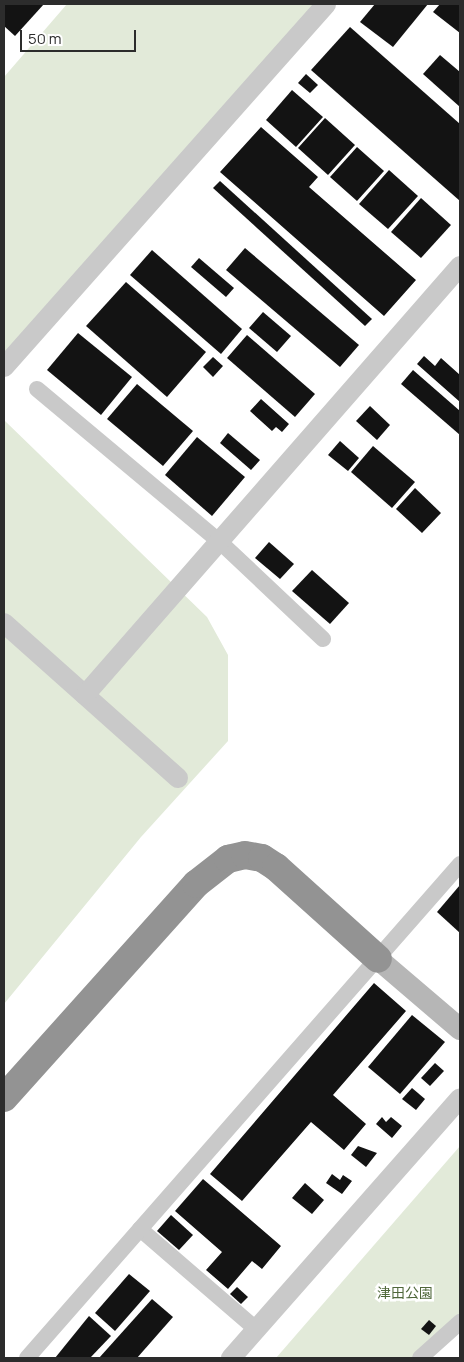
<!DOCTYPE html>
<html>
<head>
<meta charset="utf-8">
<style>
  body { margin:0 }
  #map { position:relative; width:464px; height:1362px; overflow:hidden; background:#fff; font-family:Manrope,"Noto Sans JP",sans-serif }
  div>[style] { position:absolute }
  .green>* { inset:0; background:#e2ead9 }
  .building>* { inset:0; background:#131313 }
  .minor>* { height:16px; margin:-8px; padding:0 8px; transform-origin:8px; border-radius:8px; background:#c9c9c9 }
  .tertiary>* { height:20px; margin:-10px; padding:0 10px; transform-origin:10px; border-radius:10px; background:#c9c9c9 }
  .secondary>* { height:22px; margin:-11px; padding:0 11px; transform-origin:11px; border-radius:11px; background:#b6b6b6 }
  .motorway>* { height:28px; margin:-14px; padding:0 14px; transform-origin:14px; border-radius:14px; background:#939393 }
  span { translate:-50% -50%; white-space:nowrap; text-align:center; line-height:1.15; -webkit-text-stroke:5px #fff; paint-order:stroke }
  .park-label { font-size:14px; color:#4f673a }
  .frame { position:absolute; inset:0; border:5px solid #2c2c2c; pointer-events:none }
  .scale { position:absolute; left:20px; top:30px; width:116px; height:22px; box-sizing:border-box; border:2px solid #2c2c2c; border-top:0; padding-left:6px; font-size:15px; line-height:18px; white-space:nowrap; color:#2c2c2c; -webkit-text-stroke:4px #fff; paint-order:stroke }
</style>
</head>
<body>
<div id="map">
  <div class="green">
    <i style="clip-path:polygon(67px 4px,330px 4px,4px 375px,4px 77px)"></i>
    <i style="clip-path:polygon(4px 420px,207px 617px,228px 655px,228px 741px,141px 837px,4px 1004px)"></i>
    <i style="clip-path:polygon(460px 1146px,460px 1317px,413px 1358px,276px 1358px)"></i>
  </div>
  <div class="building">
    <i style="clip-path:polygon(4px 4px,44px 4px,15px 36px,4px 26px)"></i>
    <i style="clip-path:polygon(375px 4px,428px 4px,393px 47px,360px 22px)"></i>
    <i style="clip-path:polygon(440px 4px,460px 4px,460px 33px,433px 12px)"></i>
    <i style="clip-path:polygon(350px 27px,460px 124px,460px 201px,311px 70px)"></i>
    <i style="clip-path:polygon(440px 55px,460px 72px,460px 107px,423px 74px)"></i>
    <i style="clip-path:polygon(306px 74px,318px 85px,310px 93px,298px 83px)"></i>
    <i style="clip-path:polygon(292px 90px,323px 117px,296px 147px,266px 120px)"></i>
    <i style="clip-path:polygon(325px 118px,355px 145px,328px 175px,298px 148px)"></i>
    <i style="clip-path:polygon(261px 127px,318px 177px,309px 187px,416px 280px,384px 316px,220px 172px)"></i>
    <i style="clip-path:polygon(357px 147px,384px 171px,357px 201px,330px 177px)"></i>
    <i style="clip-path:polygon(389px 170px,418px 196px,388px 229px,359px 204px)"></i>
    <i style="clip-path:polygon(220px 181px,372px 319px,365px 326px,213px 188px)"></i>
    <i style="clip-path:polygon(421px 198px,451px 225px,421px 258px,391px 232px)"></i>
    <i style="clip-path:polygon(245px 248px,359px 345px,340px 367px,226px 270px)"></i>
    <i style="clip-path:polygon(152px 250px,242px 329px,221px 354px,130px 275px)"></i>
    <i style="clip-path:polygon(199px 258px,234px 288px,226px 297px,191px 267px)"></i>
    <i style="clip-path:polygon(126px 282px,206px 352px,167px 397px,86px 326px)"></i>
    <i style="clip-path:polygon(263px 312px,291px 336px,277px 352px,249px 328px)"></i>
    <i style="clip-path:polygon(78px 333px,132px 377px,101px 415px,47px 370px)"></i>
    <i style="clip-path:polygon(247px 335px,315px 394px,295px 417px,227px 358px)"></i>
    <i style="clip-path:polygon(424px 356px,435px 366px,441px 358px,460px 375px,460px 402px,417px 364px)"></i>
    <i style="clip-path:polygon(213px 357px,223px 366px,213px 377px,203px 367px)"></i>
    <i style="clip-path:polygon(413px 370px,460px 411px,460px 435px,401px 384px)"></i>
    <i style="clip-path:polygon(137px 384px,193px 431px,163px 466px,107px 419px)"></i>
    <i style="clip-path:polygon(261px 399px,289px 424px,282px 432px,276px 427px,272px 431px,250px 411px)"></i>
    <i style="clip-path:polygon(370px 406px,390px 425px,377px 440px,356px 421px)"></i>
    <i style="clip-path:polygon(228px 433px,260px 460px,251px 470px,220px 443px)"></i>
    <i style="clip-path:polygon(197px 437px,245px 477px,212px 516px,165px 475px)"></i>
    <i style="clip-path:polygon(340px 441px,359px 458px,348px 471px,328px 455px)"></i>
    <i style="clip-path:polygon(373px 446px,415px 482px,392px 508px,351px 472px)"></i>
    <i style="clip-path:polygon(415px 488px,441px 513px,422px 533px,396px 509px)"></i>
    <i style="clip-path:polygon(269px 542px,294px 564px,280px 579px,255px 558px)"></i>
    <i style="clip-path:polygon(312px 570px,349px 603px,330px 624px,292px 591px)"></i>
    <i style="clip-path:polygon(460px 885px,460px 933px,437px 912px)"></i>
    <i style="clip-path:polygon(374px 983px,406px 1011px,333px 1095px,366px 1124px,344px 1150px,311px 1122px,242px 1201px,210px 1174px)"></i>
    <i style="clip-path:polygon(412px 1015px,445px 1042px,400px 1094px,368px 1067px)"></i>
    <i style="clip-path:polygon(435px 1063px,444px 1071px,430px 1086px,421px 1078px)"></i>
    <i style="clip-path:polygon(412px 1088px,425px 1099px,416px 1110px,402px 1099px)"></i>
    <i style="clip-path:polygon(382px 1117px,386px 1122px,391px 1117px,402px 1126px,392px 1138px,376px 1124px)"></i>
    <i style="clip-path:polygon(358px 1146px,377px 1153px,366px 1167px,351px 1155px)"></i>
    <i style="clip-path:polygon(332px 1174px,340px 1180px,343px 1175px,352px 1181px,342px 1194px,326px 1183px)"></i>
    <i style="clip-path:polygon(203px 1179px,281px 1246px,262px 1269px,252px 1261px,228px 1289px,206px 1270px,222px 1252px,175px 1211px)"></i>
    <i style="clip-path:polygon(305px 1183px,324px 1200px,312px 1214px,292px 1198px)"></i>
    <i style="clip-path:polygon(171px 1215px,193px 1235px,179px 1250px,157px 1231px)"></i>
    <i style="clip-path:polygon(129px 1274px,150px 1291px,115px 1331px,95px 1313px)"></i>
    <i style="clip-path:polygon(237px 1287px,248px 1297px,241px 1304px,230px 1294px)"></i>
    <i style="clip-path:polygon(152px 1299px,173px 1317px,137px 1358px,99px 1358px)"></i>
    <i style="clip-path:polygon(89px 1316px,111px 1336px,90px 1358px,55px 1358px)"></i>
    <i style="clip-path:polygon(429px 1320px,436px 1326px,429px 1335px,421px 1329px)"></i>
  </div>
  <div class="minor">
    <i style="left:37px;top:389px;width:237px;rotate:39.9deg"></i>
    <i style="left:219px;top:541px;width:143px;rotate:43.3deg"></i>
    <i style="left:140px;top:1229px;width:155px;rotate:40.8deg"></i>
    <i style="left:27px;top:1358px;width:657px;rotate:-48.76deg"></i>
    <i style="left:420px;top:1358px;width:54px;rotate:-42deg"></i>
  </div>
  <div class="tertiary">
    <i style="left:4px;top:367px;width:485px;rotate:-48.4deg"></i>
    <i style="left:4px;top:623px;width:233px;rotate:41.7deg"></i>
    <i style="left:85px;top:695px;width:570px;rotate:-48.84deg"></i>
    <i style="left:231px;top:1358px;width:346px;rotate:-48.6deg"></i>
  </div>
  <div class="secondary">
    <i style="left:378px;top:959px;width:108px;rotate:40.5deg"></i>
  </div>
  <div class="motorway">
    <i style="left:4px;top:1098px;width:288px;rotate:-48.1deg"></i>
    <i style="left:196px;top:884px;width:41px;rotate:-38deg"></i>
    <i style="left:228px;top:859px;width:17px;rotate:-13deg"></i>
    <i style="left:245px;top:855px;width:17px;rotate:10deg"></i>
    <i style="left:262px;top:858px;width:17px;rotate:33deg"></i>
    <i style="left:276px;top:867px;width:137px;rotate:42deg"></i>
  </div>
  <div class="park-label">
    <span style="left:405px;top:1293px">津田公園</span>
  </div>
  <div class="frame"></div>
  <div class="scale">50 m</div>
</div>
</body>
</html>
